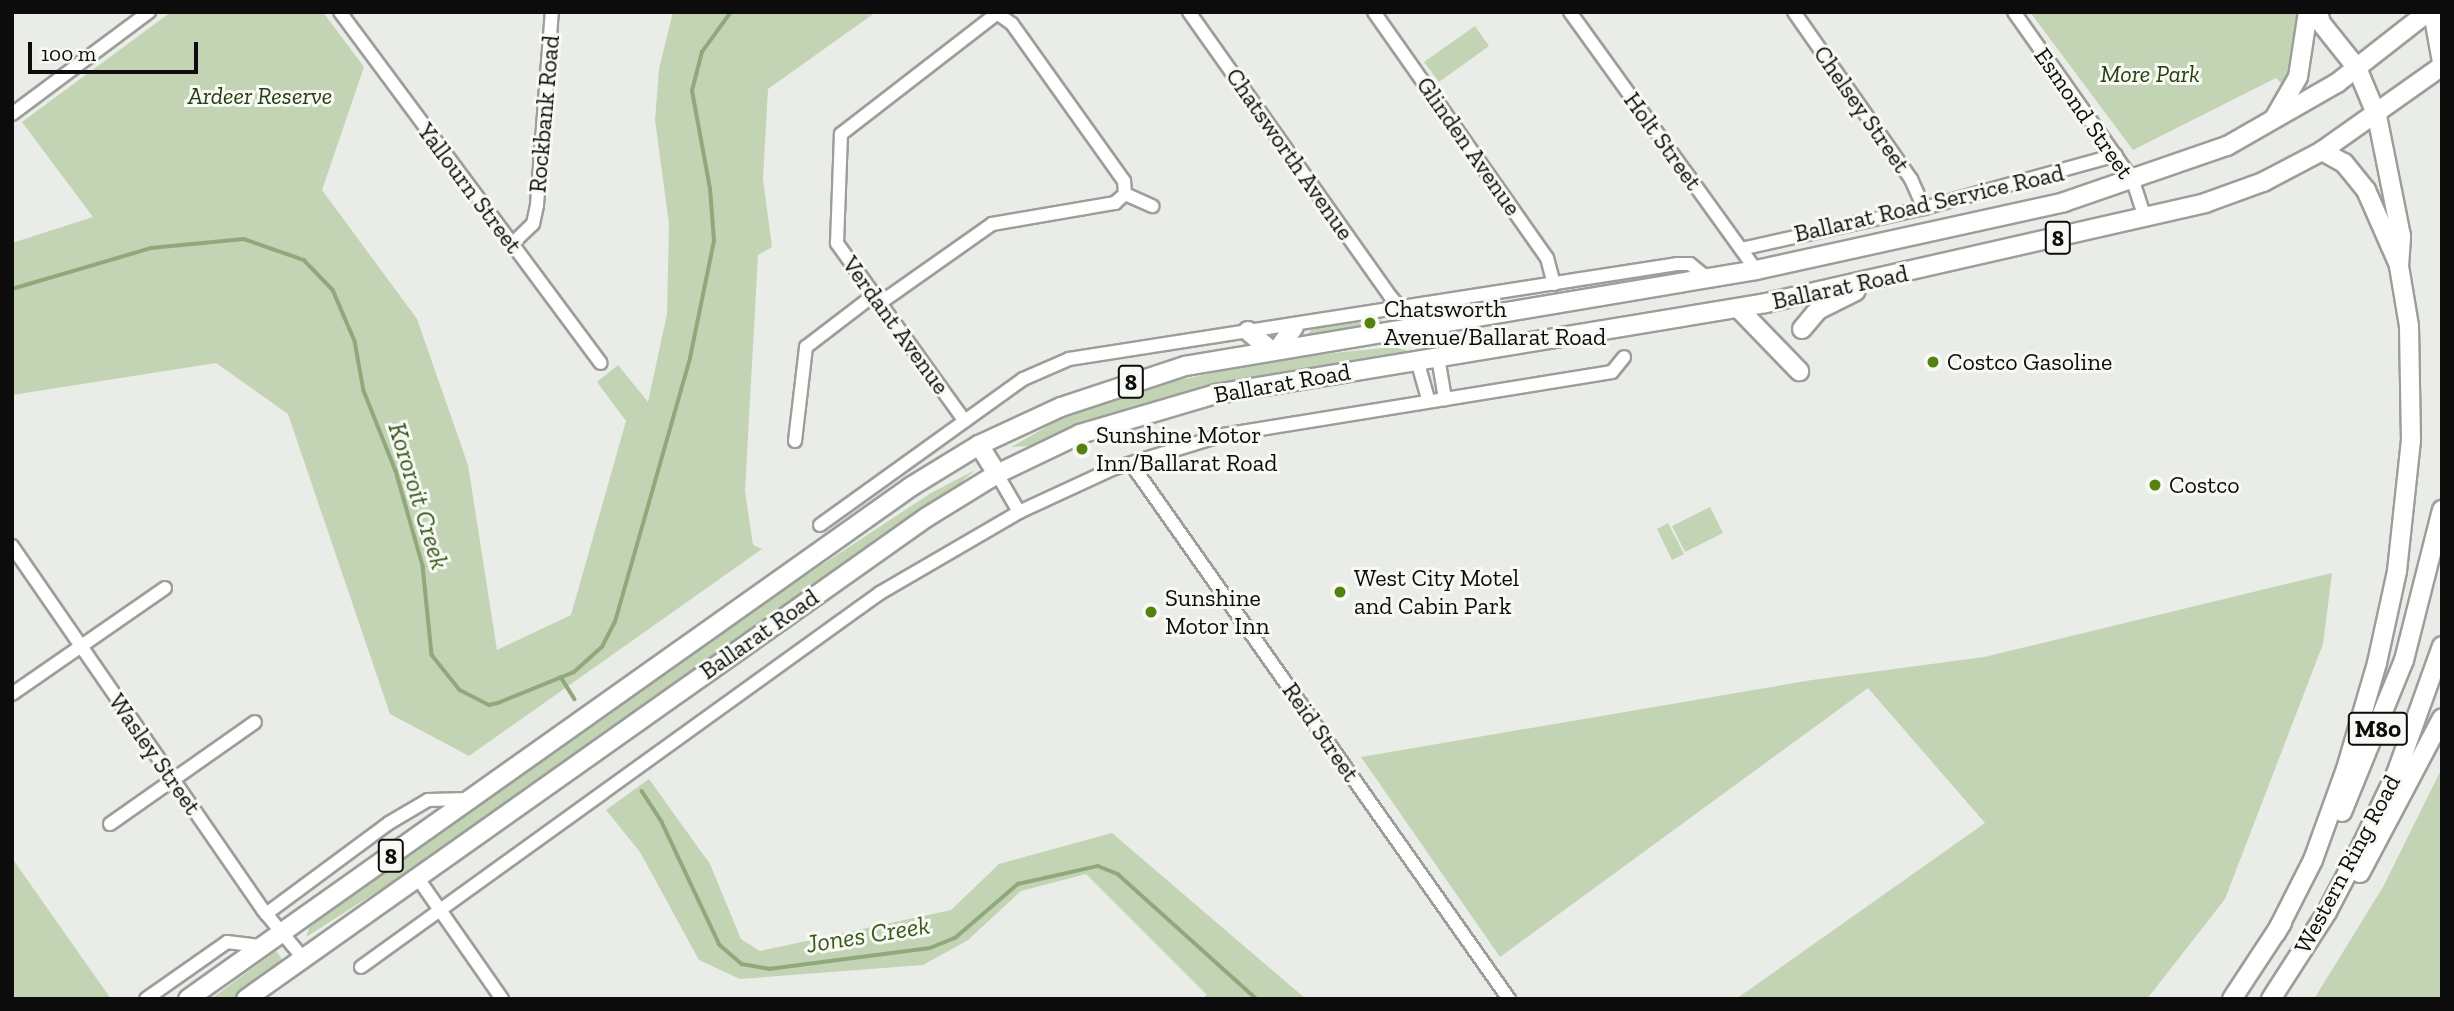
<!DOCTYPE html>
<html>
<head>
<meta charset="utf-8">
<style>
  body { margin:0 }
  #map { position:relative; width:2454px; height:1011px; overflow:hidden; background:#eaece8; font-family:"Zilla Slab",serif }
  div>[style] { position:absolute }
  .green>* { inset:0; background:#c3d4b5 }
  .stream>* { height:3.5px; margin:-1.75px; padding:0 1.75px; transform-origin:1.75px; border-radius:1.75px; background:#91a87c }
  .roads { filter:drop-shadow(2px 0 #9c9e9a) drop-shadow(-2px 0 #9c9e9a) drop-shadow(0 2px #9c9e9a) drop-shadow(0 -2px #9c9e9a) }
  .minor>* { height:12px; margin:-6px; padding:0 6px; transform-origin:6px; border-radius:6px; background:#fff }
  .highway>* { height:18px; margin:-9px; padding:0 9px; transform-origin:9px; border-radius:9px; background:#fff }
  .dots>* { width:19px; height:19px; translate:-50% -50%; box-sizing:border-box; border:4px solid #f7f9f5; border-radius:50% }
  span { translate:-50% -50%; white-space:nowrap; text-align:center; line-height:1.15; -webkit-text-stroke:6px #f7f9f5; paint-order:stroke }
  .shield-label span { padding:2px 5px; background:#f7f9f5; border:2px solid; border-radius:5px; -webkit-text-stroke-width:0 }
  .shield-label { font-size:23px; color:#0b0c0b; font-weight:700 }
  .park-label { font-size:24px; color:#283e0d; font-style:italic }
  .street-label { font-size:24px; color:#0b0c0b }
  .poi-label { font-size:24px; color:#0b0c0b }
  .left { translate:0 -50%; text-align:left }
  .water-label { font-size:26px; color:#3b5818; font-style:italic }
  .frame { position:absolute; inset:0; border:14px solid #0b0c0b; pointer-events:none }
  .scale { position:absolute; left:28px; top:42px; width:170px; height:32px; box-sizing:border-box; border:4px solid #0b0c0b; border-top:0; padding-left:9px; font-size:21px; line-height:24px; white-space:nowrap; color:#0b0c0b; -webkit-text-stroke:5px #f7f9f5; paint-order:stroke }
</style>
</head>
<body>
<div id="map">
  <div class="green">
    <i style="clip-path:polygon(171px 12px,323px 12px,364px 67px,322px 190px,417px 319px,468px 465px,497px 650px,571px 615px,626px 421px,597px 382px,618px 365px,648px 402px,667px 314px,669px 224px,655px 120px,659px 69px,673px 12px,876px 12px,768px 89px,763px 179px,772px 247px,758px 255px,745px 491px,753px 545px,762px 549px,469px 756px,390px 714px,288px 414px,216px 363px,12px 395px,12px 243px,93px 217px,22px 122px)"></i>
    <i style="clip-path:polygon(2030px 12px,2298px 12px,2295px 63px,2283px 85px,2276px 78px,2133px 150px)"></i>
    <i style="clip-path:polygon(1475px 26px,1489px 46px,1439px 82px,1424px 62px)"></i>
    <i style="clip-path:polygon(1380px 318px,1382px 323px,1306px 335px,1314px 328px)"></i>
    <i style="clip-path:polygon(1393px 347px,1409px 351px,1188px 392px,1098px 418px,1036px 446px,1011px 447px,1062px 418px,1170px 382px,1284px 358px)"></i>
    <i style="clip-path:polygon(975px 470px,951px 491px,441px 851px,306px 937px,309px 928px,337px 906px,776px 595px,931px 493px)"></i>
    <i style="clip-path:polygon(1710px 507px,1723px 533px,1685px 552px,1672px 526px)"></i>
    <i style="clip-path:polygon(1668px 523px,1684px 554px,1672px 560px,1657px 529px)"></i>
    <i style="clip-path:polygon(2332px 573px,2323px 644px,2225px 899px,2147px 999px,1736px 999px,1985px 823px,1868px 688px,1500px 957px,1361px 757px,1812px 680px,1984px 657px)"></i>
    <i style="clip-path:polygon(2442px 768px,2442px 999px,2314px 999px,2383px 887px)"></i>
    <i style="clip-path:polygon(649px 779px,710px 864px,741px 939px,760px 951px,951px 910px,999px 864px,1112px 833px,1306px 999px,1201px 999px,1207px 995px,1086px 874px,1021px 891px,968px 940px,923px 965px,740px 979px,699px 960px,640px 852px,606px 810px)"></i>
    <i style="clip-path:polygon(12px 858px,111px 999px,12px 999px)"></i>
    <i style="clip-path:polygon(276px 951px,282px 959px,275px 971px,235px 999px,211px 999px)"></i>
  </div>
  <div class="stream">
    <i style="left:12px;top:289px;width:145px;rotate:-16.4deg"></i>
    <i style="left:151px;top:248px;width:93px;rotate:-5.5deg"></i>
    <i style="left:244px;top:239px;width:64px;rotate:19.3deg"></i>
    <i style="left:304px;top:260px;width:42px;rotate:46deg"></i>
    <i style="left:333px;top:290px;width:56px;rotate:66.7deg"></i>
    <i style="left:355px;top:341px;width:51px;rotate:79.8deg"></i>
    <i style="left:364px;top:391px;width:86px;rotate:68.2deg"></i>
    <i style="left:396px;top:471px;width:99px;rotate:74.1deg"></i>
    <i style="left:423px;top:566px;width:89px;rotate:84.2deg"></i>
    <i style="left:432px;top:655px;width:45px;rotate:51.3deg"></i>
    <i style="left:460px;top:690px;width:33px;rotate:27deg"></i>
    <i style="left:489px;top:705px;width:9px;rotate:-13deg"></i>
    <i style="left:498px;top:703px;width:82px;rotate:-22.2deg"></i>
    <i style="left:574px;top:672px;width:38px;rotate:-42deg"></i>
    <i style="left:602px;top:647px;width:28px;rotate:-63deg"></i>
    <i style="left:615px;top:622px;width:274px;rotate:-74.1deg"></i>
    <i style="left:690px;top:358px;width:119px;rotate:-78.4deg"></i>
    <i style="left:714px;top:241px;width:52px;rotate:-94.4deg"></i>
    <i style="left:710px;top:189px;width:100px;rotate:-100.4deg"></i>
    <i style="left:692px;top:91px;width:40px;rotate:-75.6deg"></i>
    <i style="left:702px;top:52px;width:49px;rotate:-54.1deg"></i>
    <i style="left:561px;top:677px;width:26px;rotate:58deg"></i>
    <i style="left:642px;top:791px;width:37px;rotate:57deg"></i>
    <i style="left:662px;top:822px;width:136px;rotate:64.8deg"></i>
    <i style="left:720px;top:945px;width:29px;rotate:41deg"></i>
    <i style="left:742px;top:964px;width:27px;rotate:10deg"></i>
    <i style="left:769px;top:969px;width:162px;rotate:-7.4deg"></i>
    <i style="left:930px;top:948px;width:27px;rotate:-22deg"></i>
    <i style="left:955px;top:938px;width:83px;rotate:-40.6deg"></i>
    <i style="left:1018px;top:884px;width:82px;rotate:-12.7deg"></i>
    <i style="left:1098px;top:866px;width:22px;rotate:22deg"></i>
    <i style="left:1118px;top:874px;width:187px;rotate:42deg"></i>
  </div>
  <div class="roads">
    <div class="minor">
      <i style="left:340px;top:12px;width:437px;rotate:53.4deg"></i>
      <i style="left:1189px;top:12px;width:348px;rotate:54.7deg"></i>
      <i style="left:1390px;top:296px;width:41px;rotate:48.9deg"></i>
      <i style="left:1374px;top:12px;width:301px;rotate:54.9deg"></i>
      <i style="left:1547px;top:258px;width:27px;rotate:75deg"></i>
      <i style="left:1570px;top:12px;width:318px;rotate:54.2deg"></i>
      <i style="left:1794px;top:12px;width:204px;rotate:55deg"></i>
      <i style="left:1911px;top:179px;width:32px;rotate:66deg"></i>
      <i style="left:2014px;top:12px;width:207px;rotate:54.8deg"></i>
      <i style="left:2133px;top:181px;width:39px;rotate:72deg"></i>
      <i style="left:12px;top:114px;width:171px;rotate:-36.7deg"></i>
      <i style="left:1125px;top:194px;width:30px;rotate:24deg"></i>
      <i style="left:512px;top:244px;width:29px;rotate:-44deg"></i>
      <i style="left:533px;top:224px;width:19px;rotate:-78deg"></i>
      <i style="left:537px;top:205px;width:194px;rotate:-85.6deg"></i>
      <i style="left:1741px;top:249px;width:188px;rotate:-12.6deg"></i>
      <i style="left:1924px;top:208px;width:199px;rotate:-15.4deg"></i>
      <i style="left:880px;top:303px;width:137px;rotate:-35.2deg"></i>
      <i style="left:992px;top:224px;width:125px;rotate:-9.7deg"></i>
      <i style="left:1115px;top:203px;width:13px;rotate:-42deg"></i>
      <i style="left:1125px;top:194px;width:13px;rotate:-94deg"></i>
      <i style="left:1124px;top:181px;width:193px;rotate:-125.5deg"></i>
      <i style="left:1012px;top:24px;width:17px;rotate:-144deg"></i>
      <i style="left:1438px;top:357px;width:43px;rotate:80.5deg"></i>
      <i style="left:1417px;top:360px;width:41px;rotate:74.2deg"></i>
      <i style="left:964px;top:420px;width:218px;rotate:-125.7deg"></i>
      <i style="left:837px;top:243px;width:109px;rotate:-87.9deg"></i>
      <i style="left:841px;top:134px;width:200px;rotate:-37.7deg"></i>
      <i style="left:795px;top:441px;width:95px;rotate:-83.3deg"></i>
      <i style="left:806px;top:347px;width:86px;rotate:-37.4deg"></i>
      <i style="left:1132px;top:465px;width:654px;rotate:54.78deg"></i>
      <i style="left:997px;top:474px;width:44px;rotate:59.9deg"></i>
      <i style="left:820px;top:525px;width:250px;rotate:-35.7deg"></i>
      <i style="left:1023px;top:379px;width:50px;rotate:-23.5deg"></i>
      <i style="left:1069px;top:359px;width:615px;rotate:-8.88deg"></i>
      <i style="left:1677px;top:264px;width:13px"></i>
      <i style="left:1690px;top:264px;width:22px;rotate:39deg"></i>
      <i style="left:12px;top:546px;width:442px;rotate:55.4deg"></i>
      <i style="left:263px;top:910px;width:62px;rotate:50.2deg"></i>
      <i style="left:12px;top:694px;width:186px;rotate:-34.7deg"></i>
      <i style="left:110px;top:824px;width:177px;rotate:-35.1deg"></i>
      <i style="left:417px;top:877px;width:149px;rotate:55.1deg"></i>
      <i style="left:266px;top:914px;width:153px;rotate:-36.5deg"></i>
      <i style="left:389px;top:823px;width:45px;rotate:-30.5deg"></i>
      <i style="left:428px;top:800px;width:42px;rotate:-1.4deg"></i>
      <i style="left:361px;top:967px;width:640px;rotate:-35.78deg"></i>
      <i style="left:880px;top:593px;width:161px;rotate:-30.2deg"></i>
      <i style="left:1019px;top:512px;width:102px;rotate:-24.8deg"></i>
      <i style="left:1112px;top:469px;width:116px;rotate:-17deg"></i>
      <i style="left:1223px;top:435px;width:394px;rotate:-9.2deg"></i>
      <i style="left:1612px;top:372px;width:19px;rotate:-51deg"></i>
      <i style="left:146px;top:999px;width:99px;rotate:-35.1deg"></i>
      <i style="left:227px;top:942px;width:35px;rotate:7deg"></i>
    </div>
    <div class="highway">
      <i style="left:2433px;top:12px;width:51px;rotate:79.8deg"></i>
      <i style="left:2275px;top:117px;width:46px;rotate:-60.1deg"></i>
      <i style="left:2298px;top:77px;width:66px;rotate:-81.3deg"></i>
      <i style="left:2322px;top:151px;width:25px;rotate:29deg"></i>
      <i style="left:2344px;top:163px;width:35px;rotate:51deg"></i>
      <i style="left:2366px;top:190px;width:80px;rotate:66.3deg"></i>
      <i style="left:1738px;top:308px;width:88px;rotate:45.9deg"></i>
      <i style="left:1802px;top:329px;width:25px;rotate:-50deg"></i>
      <i style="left:1818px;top:310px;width:42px;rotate:-26.6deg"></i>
      <i style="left:1248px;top:331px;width:30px;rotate:40deg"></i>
      <i style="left:1278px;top:349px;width:27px;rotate:-54deg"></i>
      <i style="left:979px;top:445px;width:34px;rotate:58deg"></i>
      <i style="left:2342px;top:812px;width:164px;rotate:-67.8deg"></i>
      <i style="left:2404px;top:660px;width:155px;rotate:-75.8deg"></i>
      <i style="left:2360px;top:873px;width:175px;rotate:-62.1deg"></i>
      <i style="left:2276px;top:933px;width:82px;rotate:-63.1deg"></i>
      <i style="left:2313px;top:860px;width:97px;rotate:-70.1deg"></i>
      <i style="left:2346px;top:769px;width:110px;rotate:-73.7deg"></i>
      <i style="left:2377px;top:663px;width:94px;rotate:-77.7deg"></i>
      <i style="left:2397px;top:571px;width:131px;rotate:-83.9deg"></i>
      <i style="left:2411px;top:441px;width:115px;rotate:-91deg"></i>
      <i style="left:2409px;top:326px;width:61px;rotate:-99.5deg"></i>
      <i style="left:2399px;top:266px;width:30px;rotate:-86deg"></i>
      <i style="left:2401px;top:236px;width:122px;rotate:-101.3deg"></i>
      <i style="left:2377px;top:116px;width:52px;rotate:-112.6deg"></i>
      <i style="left:2357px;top:68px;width:58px;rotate:-128.7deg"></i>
      <i style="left:2321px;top:23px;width:11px;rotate:-105deg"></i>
      <i style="left:188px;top:999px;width:887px;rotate:-35.32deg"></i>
      <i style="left:912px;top:486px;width:79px;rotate:-31.5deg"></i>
      <i style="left:979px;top:445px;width:90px;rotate:-24.9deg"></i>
      <i style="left:1061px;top:407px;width:131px;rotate:-18.3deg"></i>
      <i style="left:1185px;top:366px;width:579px;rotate:-9.54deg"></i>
      <i style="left:1756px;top:270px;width:315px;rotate:-12.4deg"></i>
      <i style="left:2064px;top:202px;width:172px;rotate:-19deg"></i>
      <i style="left:2227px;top:146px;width:127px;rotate:-29.8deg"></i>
      <i style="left:2337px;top:83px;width:115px;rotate:-38deg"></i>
      <i style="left:246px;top:999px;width:834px;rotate:-35.29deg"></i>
      <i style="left:927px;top:517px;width:82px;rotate:-31.6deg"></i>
      <i style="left:997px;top:474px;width:92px;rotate:-25.7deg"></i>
      <i style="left:1080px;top:434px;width:142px;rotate:-16.4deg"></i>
      <i style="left:1216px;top:394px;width:557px;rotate:-9.39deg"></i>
      <i style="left:1766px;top:303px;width:450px;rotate:-12.8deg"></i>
      <i style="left:2205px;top:203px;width:62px;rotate:-19.9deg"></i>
      <i style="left:2263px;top:182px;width:67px;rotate:-27.7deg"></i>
      <i style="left:2322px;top:151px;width:147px;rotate:-35.3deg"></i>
      <i style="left:2232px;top:999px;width:91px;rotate:-56.7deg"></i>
      <i style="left:2271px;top:999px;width:103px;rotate:-57.2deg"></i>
      <i style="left:2327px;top:912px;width:73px;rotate:-62.4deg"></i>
      <i style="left:2361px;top:847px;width:81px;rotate:-64.4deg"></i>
      <i style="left:2396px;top:774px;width:136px;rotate:-70.2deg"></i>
    </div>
  </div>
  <div class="dots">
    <i style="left:1370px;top:323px;background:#55820f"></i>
    <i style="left:1933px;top:362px;background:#55820f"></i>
    <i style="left:1082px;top:449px;background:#55820f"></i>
    <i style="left:2155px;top:485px;background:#55820f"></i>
    <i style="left:1340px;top:592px;background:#55820f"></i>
    <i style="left:1151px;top:612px;background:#55820f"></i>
  </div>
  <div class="shield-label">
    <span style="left:2058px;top:238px">8</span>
    <span style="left:1131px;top:382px">8</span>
    <span style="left:2378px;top:729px">M80</span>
    <span style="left:391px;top:856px">8</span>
  </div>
  <div class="park-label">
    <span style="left:2150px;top:74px">More Park</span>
    <span style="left:260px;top:96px">Ardeer Reserve</span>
  </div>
  <div class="street-label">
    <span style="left:1862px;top:109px;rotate:55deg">Chelsey Street</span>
    <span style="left:2084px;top:113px;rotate:55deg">Esmond Street</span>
    <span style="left:544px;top:114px;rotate:-85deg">Rockbank Road</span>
    <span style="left:1663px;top:141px;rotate:54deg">Holt Street</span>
    <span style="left:1469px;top:146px;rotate:55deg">Glinden Avenue</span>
    <span style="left:1290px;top:154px;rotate:55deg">Chatsworth Avenue</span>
    <span style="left:470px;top:188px;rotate:53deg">Yallourn Street</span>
    <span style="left:1929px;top:203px;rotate:-13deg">Ballarat Road Service Road</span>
    <span style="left:1840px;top:287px;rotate:-12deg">Ballarat Road</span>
    <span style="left:896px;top:325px;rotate:54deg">Verdant Avenue</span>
    <span style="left:1282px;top:383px;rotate:-10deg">Ballarat Road</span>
    <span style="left:759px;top:634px;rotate:-35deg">Ballarat Road</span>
    <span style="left:1321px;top:732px;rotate:55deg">Reid Street</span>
    <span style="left:155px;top:754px;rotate:55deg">Wasley Street</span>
    <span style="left:2347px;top:864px;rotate:-62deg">Western Ring Road</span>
  </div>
  <div class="poi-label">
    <span class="left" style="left:1384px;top:323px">Chatsworth<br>Avenue/Ballarat Road</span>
    <span class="left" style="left:1947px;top:362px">Costco Gasoline</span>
    <span class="left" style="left:1096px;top:449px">Sunshine Motor<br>Inn/Ballarat Road</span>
    <span class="left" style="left:2169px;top:485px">Costco</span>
    <span class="left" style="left:1354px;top:592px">West City Motel<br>and Cabin Park</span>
    <span class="left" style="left:1165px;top:612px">Sunshine<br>Motor Inn</span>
  </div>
  <div class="water-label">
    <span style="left:418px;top:496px;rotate:73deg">Kororoit Creek</span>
    <span style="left:868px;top:935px;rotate:-9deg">Jones Creek</span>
  </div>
  <div class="frame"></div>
  <div class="scale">100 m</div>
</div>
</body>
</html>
